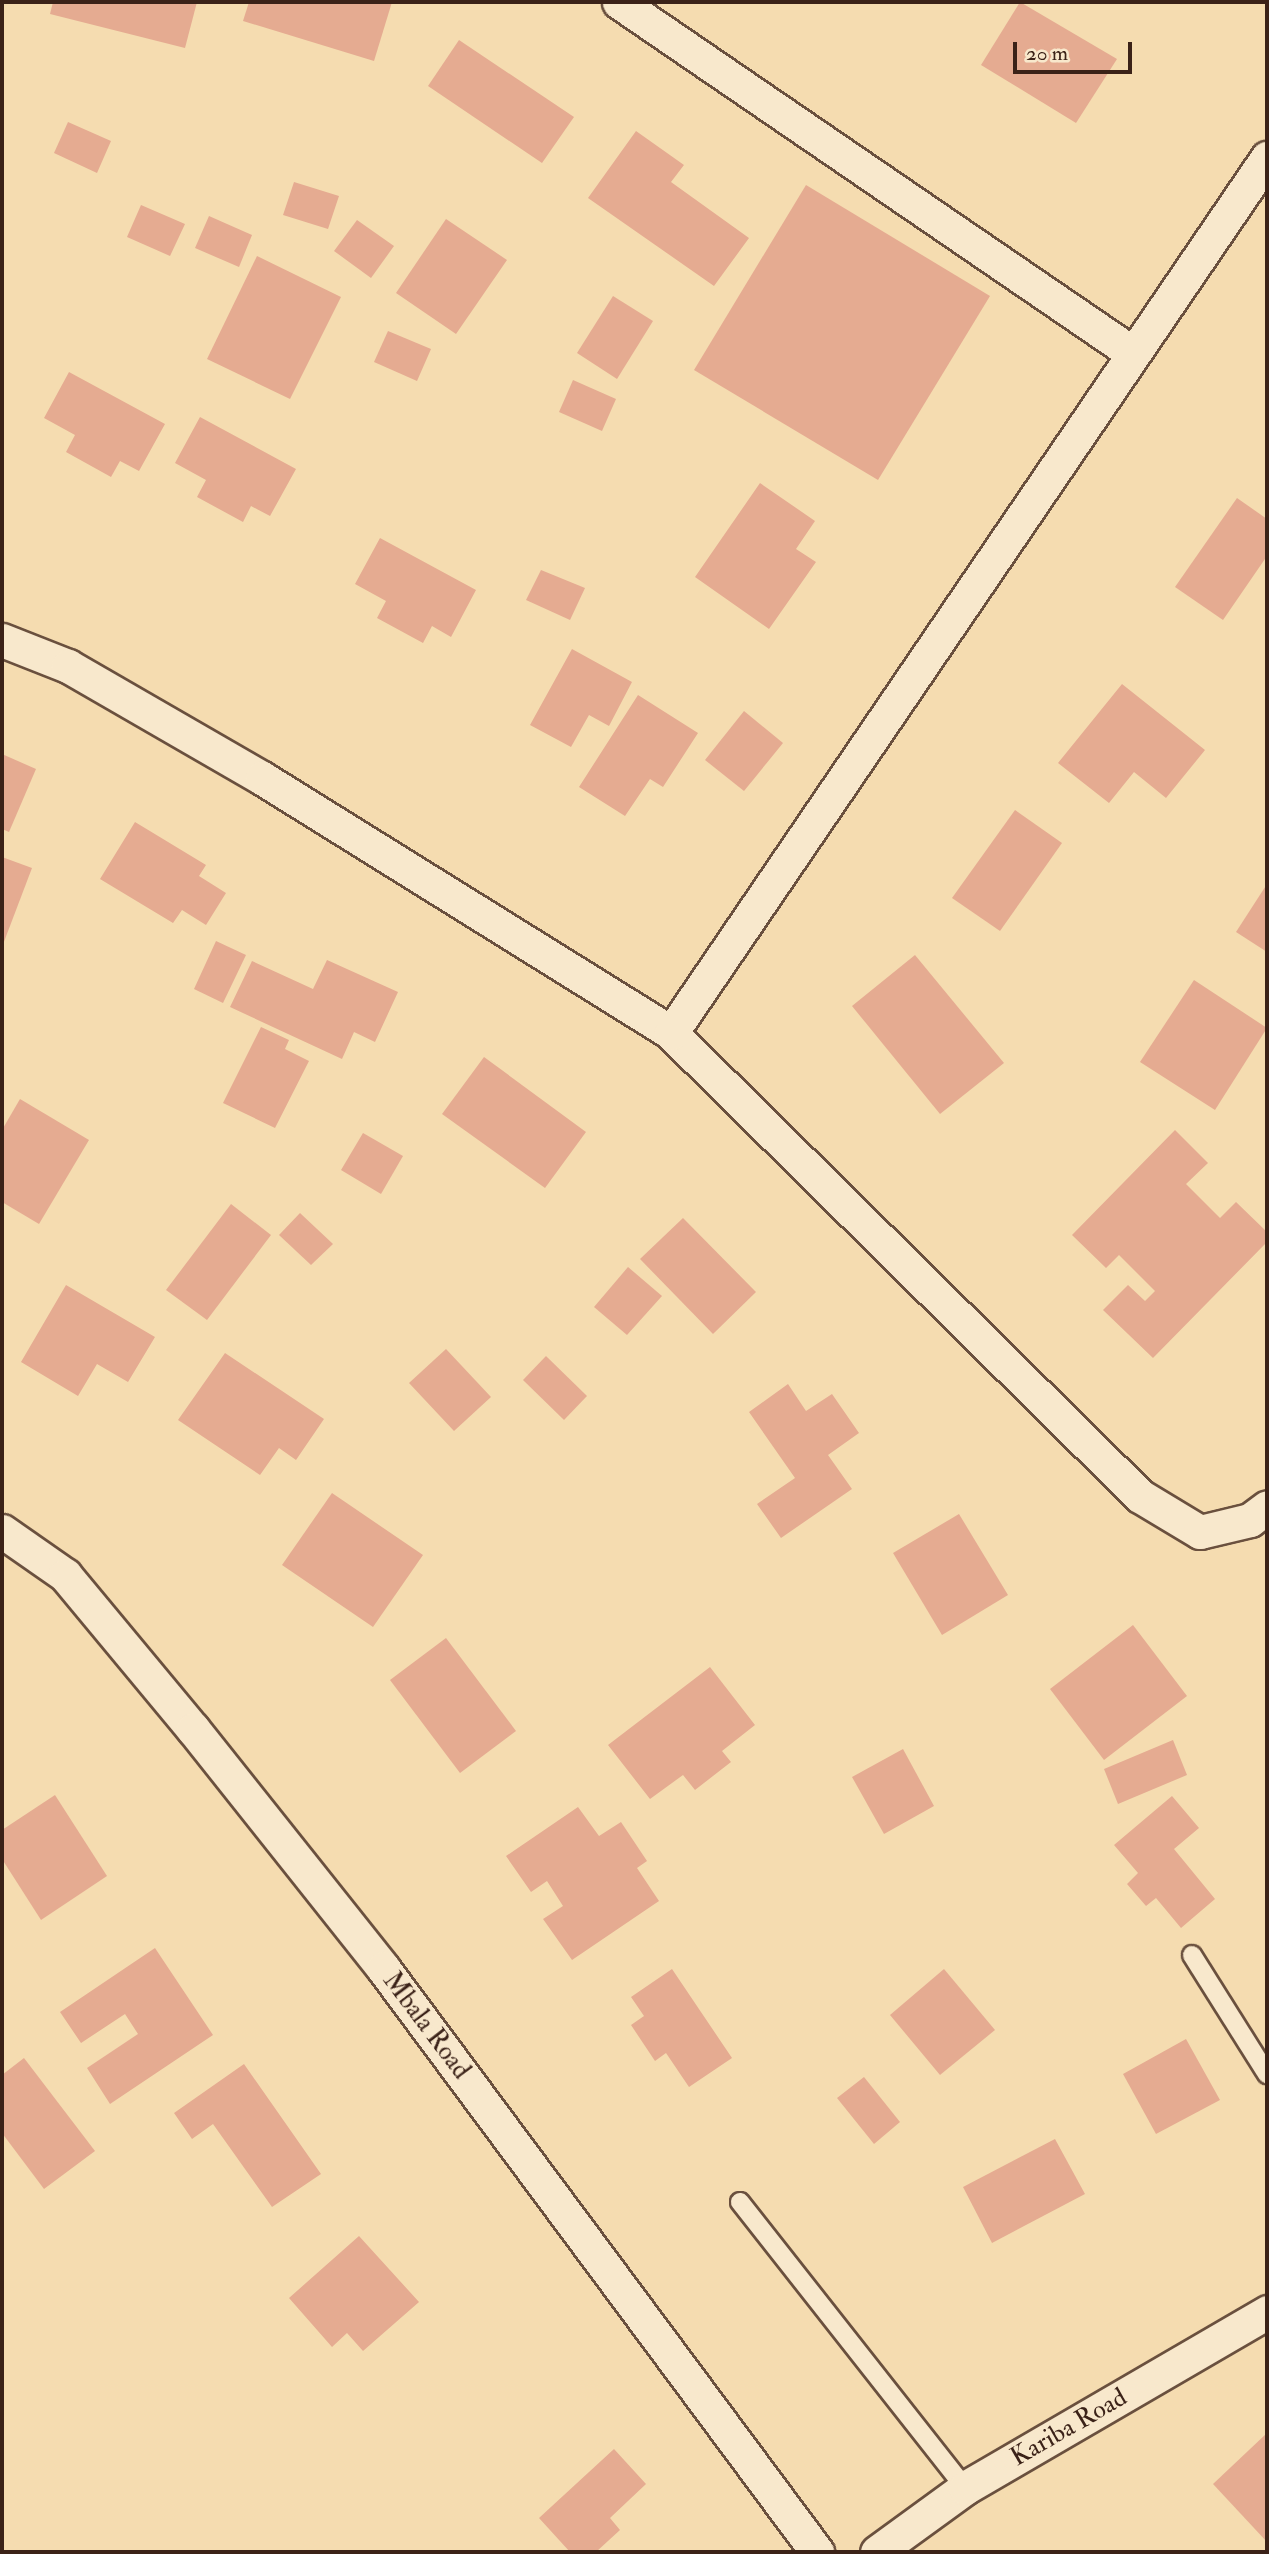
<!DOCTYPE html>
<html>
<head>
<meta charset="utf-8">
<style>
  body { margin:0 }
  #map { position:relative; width:1269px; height:2554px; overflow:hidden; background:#f5dcb0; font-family:"IM FELL Double Pica",serif }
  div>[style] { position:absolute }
  .building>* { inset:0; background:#e5ab91 }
  .roads { filter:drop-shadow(2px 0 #6a503e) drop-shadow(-2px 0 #6a503e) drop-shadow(0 2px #6a503e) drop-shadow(0 -2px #6a503e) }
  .lane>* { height:18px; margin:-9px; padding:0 9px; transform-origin:9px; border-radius:9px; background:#f8e8cc }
  .street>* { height:33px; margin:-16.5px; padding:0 16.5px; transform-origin:16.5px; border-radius:16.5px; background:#f8e8cc }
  span { translate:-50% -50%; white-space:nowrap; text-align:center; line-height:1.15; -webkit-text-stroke:5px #f8e8cc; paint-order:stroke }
  .street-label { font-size:26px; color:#3b2218 }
  .frame { position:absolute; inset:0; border:4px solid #3b2218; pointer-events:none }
  .scale { position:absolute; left:1013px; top:42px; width:119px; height:32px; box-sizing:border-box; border:4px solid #3b2218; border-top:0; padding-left:9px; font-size:21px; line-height:24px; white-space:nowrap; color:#3b2218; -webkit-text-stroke:5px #f8e8cc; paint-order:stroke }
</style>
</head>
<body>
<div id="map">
  <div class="building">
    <i style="clip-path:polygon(53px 2px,197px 2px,185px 48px,50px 14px)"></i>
    <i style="clip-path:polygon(249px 2px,392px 2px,374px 61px,243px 21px)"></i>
    <i style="clip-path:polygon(1020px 2px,1117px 59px,1076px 123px,981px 65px)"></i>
    <i style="clip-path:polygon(459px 40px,574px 117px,542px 163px,428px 86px)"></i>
    <i style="clip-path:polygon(68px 122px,111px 141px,97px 173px,54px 153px)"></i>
    <i style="clip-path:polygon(636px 131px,684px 165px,671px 182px,749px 238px,714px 286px,588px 198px)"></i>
    <i style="clip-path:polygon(294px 182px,339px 196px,328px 229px,283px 215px)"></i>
    <i style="clip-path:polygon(806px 185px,990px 296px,878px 480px,694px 370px)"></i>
    <i style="clip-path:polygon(141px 205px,185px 224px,170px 256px,127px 237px)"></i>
    <i style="clip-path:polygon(209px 216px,252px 235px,239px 267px,195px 248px)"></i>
    <i style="clip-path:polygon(446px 219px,507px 260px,456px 334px,396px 293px)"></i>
    <i style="clip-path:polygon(357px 220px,394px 246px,371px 278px,334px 251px)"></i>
    <i style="clip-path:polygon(257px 256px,341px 297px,290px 399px,207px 359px)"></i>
    <i style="clip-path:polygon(613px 296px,653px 321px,617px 379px,577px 353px)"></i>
    <i style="clip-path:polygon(388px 331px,431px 349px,417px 381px,374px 362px)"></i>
    <i style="clip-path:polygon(69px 372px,165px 424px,139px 471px,120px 461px,111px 477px,66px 452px,75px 435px,44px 418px)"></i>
    <i style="clip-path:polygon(573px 380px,616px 399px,602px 431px,559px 412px)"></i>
    <i style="clip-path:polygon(200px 417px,296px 469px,270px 516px,251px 506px,243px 522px,197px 497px,206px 480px,175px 463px)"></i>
    <i style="clip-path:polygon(760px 483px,815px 521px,796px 549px,816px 562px,769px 629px,695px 577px)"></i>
    <i style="clip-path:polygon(1237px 498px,1267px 519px,1267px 556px,1223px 620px,1175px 587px)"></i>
    <i style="clip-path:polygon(380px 538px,476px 590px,451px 637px,432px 626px,423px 643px,377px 618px,386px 601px,355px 584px)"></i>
    <i style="clip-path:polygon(541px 570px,585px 588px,570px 620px,526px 600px)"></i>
    <i style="clip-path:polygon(572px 649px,632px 682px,609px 726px,589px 715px,571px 747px,530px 725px)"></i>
    <i style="clip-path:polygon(1122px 684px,1205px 750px,1166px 798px,1134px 772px,1109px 803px,1058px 763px)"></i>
    <i style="clip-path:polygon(638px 695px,698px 733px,663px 787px,650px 779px,625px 816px,579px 787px)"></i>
    <i style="clip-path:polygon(744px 711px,783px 743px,744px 791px,705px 760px)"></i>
    <i style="clip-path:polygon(2px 754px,36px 769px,9px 832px,2px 829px)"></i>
    <i style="clip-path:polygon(1015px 810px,1062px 843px,1000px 931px,952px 898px)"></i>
    <i style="clip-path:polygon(135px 822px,206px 865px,199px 876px,226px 893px,206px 925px,182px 910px,173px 923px,100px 879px)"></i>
    <i style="clip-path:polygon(2px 857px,32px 868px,2px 947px)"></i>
    <i style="clip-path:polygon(1267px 884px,1267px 952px,1236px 932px)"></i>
    <i style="clip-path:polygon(216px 941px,246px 955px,223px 1003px,194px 989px)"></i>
    <i style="clip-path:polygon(915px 955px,1004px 1063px,940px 1114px,852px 1006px)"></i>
    <i style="clip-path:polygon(327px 960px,398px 992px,375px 1042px,354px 1032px,342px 1059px,230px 1007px,252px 961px,313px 989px)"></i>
    <i style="clip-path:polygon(1194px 980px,1267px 1028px,1215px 1110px,1140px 1062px)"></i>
    <i style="clip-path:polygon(261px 1027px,289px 1040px,285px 1049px,309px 1061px,275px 1128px,223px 1103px)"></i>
    <i style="clip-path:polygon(484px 1057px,586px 1132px,545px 1188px,442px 1114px)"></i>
    <i style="clip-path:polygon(20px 1099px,89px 1140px,39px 1224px,2px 1202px,2px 1130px)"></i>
    <i style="clip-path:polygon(1175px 1130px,1208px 1163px,1186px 1184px,1220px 1218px,1236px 1202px,1267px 1232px,1267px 1242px,1153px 1358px,1103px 1310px,1128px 1285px,1145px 1301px,1155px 1291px,1119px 1255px,1106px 1268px,1072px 1235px)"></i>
    <i style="clip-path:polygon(363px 1133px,403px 1156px,381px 1194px,341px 1170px)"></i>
    <i style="clip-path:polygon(231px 1204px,271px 1235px,207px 1320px,166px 1290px)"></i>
    <i style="clip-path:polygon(300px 1213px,333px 1244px,311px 1265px,279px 1235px)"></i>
    <i style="clip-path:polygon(683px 1218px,756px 1292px,713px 1334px,640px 1259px)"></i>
    <i style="clip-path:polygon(628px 1267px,662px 1296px,627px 1335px,594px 1307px)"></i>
    <i style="clip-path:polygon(66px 1285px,155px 1337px,128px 1382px,97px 1364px,78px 1396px,21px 1362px)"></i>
    <i style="clip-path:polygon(446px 1349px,491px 1397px,454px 1431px,409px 1383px)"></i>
    <i style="clip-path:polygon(225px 1353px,324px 1419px,296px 1460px,279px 1448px,260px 1475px,178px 1420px)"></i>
    <i style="clip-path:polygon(546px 1356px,587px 1396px,564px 1420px,523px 1380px)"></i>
    <i style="clip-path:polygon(788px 1384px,806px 1411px,832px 1394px,859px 1433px,828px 1455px,852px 1489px,781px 1538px,757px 1504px,795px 1478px,749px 1412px)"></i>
    <i style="clip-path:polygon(332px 1493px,423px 1555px,373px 1627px,282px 1565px)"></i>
    <i style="clip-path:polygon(959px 1514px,1008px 1595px,942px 1635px,893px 1553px)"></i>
    <i style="clip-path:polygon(1133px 1625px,1187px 1696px,1104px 1760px,1050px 1689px)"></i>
    <i style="clip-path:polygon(446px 1638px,516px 1731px,460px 1773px,390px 1680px)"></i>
    <i style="clip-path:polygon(710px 1667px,755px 1725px,722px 1751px,731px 1762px,695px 1790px,683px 1775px,650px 1799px,608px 1745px)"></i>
    <i style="clip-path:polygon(1173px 1740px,1187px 1775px,1118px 1804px,1104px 1769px)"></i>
    <i style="clip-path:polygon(903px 1749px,934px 1806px,884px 1834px,852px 1777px)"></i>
    <i style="clip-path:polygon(55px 1795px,107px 1876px,41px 1920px,2px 1859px,2px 1830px)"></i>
    <i style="clip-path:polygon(1172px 1796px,1199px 1828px,1174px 1849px,1215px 1899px,1181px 1928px,1156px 1898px,1146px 1906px,1127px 1884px,1138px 1873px,1114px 1845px)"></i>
    <i style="clip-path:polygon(578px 1807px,599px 1836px,621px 1822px,647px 1861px,637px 1868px,659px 1901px,572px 1960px,543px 1919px,563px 1906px,547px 1881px,531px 1892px,506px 1856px)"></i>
    <i style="clip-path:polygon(155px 1948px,213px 2035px,110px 2104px,87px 2068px,138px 2034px,125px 2014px,81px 2043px,60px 2012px)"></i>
    <i style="clip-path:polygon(672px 1969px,732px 2058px,689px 2087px,666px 2053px,655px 2061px,631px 2025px,644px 2016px,631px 1997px)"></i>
    <i style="clip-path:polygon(944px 1969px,995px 2030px,940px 2075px,890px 2015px)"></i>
    <i style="clip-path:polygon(1186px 2039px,1220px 2100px,1156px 2134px,1123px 2074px)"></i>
    <i style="clip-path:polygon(24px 2058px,95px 2151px,44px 2189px,2px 2133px,2px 2075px)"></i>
    <i style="clip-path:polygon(244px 2064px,321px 2174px,272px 2207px,213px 2124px,192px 2139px,174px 2113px)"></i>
    <i style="clip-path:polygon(864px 2077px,900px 2122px,874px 2144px,837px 2098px)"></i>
    <i style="clip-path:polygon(1055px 2139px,1085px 2194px,992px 2243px,963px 2187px)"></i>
    <i style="clip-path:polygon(359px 2236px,419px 2302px,363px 2351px,347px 2333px,332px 2347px,289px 2298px)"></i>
    <i style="clip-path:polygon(1267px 2433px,1267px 2542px,1213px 2484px)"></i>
    <i style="clip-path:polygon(614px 2449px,646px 2484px,610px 2518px,620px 2530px,596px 2552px,570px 2552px,539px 2518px)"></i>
  </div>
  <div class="roads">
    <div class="lane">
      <i style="left:1192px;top:1955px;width:141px;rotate:57.8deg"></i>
      <i style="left:740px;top:2202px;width:364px;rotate:51.8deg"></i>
    </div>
    <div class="street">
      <i style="left:619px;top:2px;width:620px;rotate:34.36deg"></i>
      <i style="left:2px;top:640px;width:71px;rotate:21.5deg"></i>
      <i style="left:68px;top:666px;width:224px;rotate:30deg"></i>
      <i style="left:262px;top:778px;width:482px;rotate:31.9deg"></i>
      <i style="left:671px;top:1033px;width:659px;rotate:44.63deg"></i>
      <i style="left:1140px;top:1496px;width:70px;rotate:31deg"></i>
      <i style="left:1200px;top:1532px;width:51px;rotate:-13.5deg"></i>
      <i style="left:1250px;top:1520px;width:21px;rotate:-37deg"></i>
      <i style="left:671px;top:1033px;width:1059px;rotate:-55.74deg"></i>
      <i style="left:2px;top:1531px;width:77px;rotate:34.9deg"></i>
      <i style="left:65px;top:1575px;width:200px;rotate:50.3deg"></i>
      <i style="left:193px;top:1729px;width:305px;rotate:51.5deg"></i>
      <i style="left:383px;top:1968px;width:728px;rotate:53.38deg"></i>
      <i style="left:877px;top:2552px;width:109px;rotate:-36deg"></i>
      <i style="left:965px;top:2488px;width:350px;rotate:-30.2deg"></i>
    </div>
  </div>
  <div class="street-label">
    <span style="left:426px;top:2026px;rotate:53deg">Mbala Road</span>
    <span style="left:1069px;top:2428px;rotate:-30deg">Kariba Road</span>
  </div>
  <div class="frame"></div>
  <div class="scale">20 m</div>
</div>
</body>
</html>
